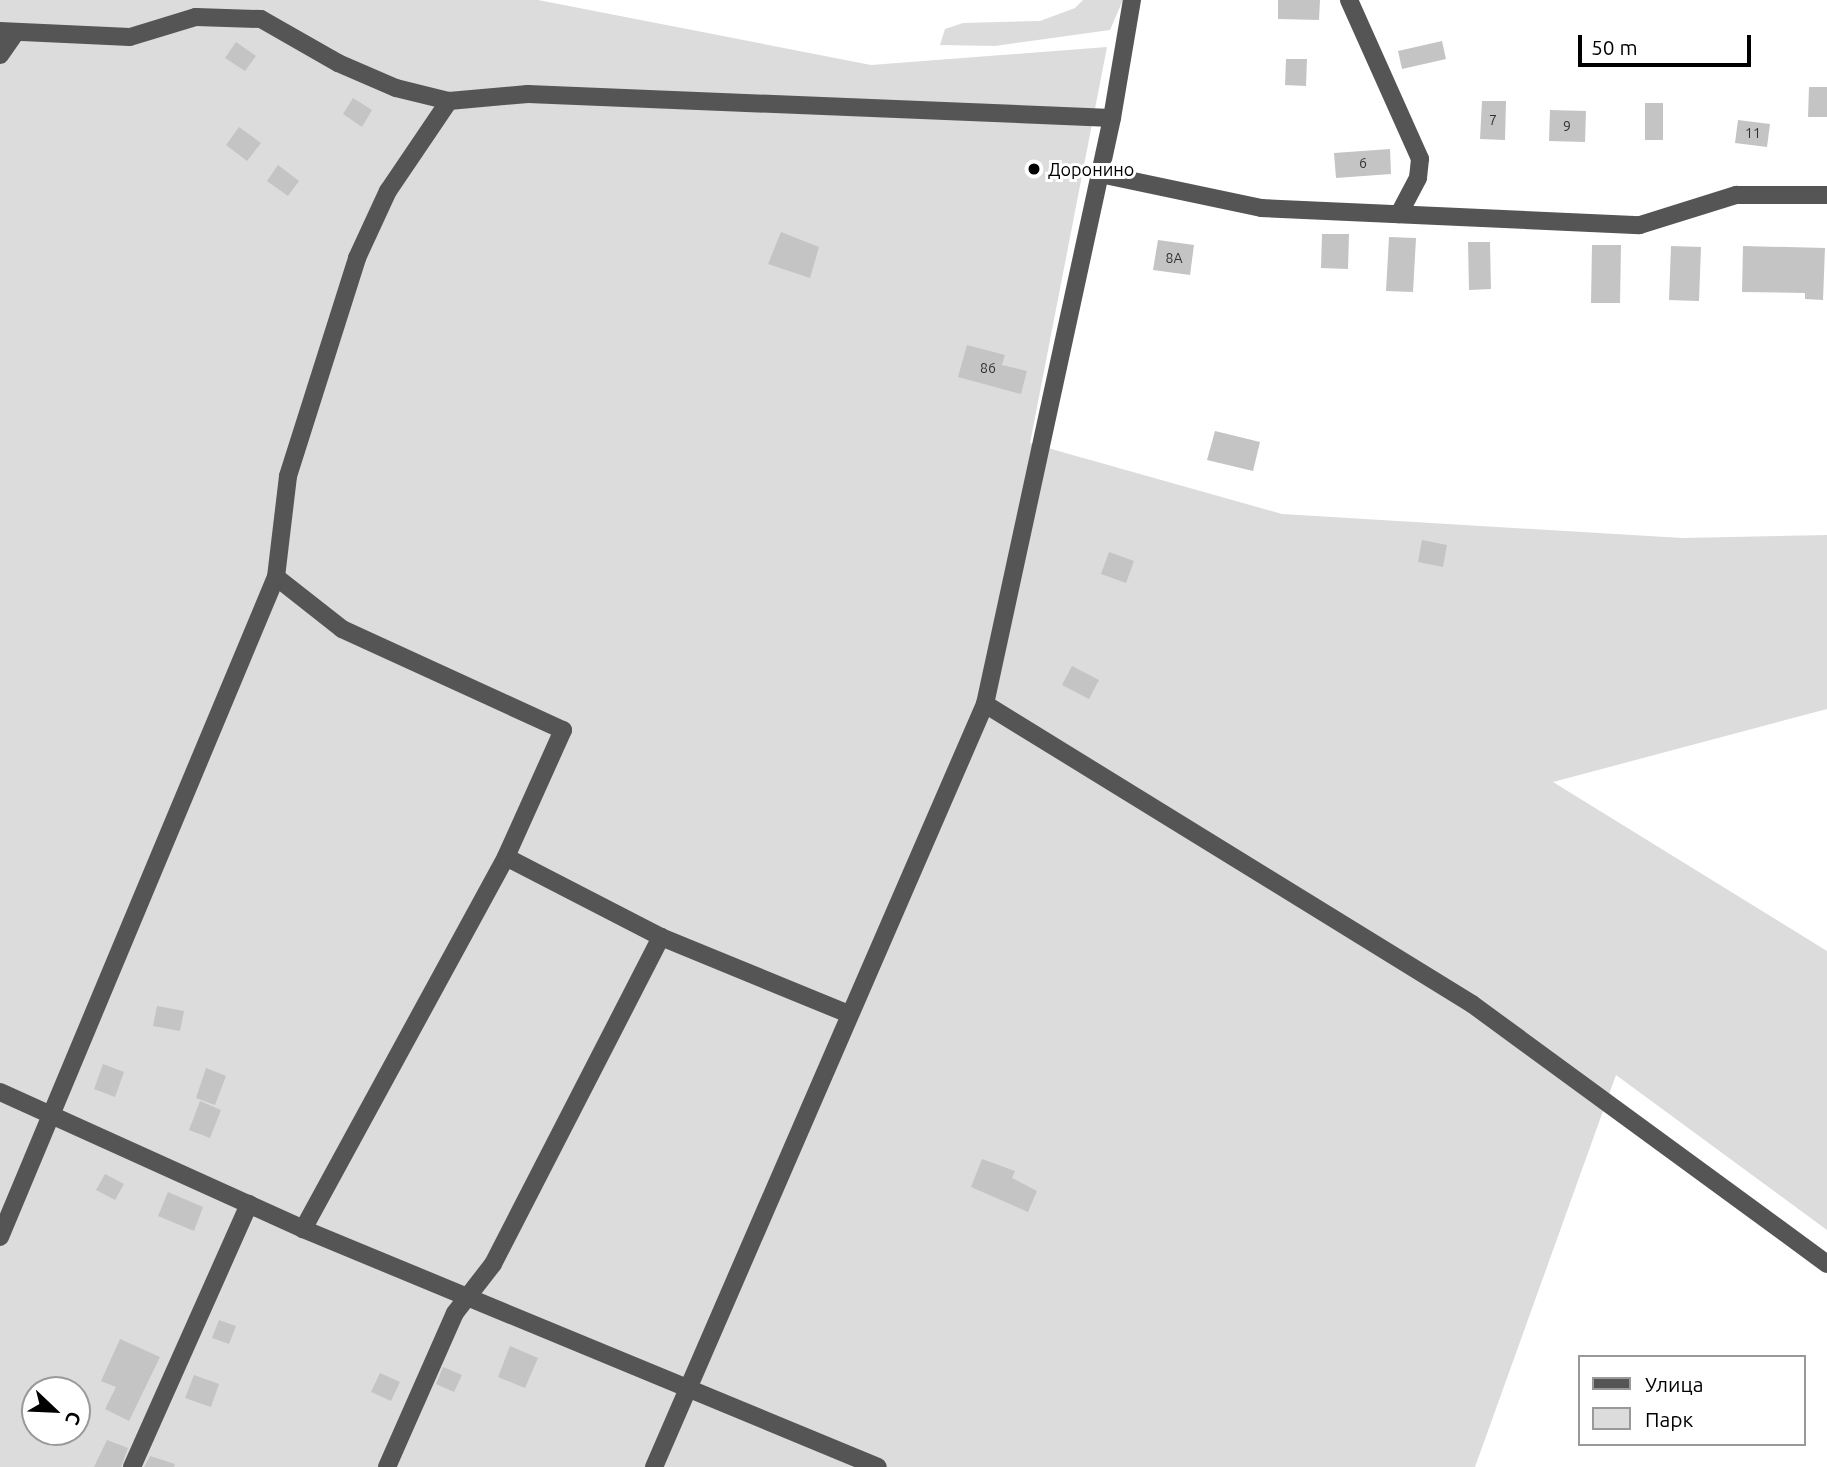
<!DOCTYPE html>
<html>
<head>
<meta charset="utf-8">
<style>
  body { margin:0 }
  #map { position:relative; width:1827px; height:1467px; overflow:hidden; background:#fff; font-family:Ubuntu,sans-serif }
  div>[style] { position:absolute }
  .green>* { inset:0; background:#dcdcdc }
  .building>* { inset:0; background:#c4c4c4 }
  .minor>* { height:18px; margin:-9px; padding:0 9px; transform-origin:9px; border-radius:9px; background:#555 }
  .dots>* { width:19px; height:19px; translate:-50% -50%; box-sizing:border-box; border:4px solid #fff; border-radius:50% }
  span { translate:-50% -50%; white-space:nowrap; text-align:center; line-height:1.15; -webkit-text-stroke:6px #fff; paint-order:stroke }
  .number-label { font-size:14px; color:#313131 }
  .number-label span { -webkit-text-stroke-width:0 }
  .poi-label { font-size:18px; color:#000 }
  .left { translate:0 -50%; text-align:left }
  .legend { position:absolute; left:1578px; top:1355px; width:228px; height:91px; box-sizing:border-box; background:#fff; border:2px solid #999; margin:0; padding:9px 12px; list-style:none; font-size:21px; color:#000 }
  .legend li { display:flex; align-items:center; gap:14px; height:35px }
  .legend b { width:35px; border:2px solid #999 }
  .north { position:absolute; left:21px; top:1376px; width:70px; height:70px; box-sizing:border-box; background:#fff; border:2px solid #999; border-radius:50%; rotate:113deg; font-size:19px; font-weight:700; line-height:28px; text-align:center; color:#000 }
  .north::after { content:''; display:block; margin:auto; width:24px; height:32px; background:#000; clip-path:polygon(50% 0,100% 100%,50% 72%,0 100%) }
  .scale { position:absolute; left:1578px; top:35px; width:173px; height:32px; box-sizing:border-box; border:4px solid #000; border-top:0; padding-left:9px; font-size:21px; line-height:24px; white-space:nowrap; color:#000; -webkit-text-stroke:5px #fff; paint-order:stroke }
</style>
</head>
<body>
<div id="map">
  <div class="green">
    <i style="clip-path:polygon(evenodd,0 0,538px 0,871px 65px,1107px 47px,1030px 443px,1282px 514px,1682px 538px,1827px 535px,1827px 709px,1553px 782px,1827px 951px,1827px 1230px,1616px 1075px,1475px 1467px,0 1467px,0 0,35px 1390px,77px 1390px,77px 1432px,35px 1432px,35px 1390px)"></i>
    <i style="clip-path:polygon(1083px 0,1123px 0,1110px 30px,995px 46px,940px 45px,945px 29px,963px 23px,1040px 21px,1075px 8px)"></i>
  </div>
  <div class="building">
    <i style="clip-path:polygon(1278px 0,1320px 0,1319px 20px,1278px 19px)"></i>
    <i style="clip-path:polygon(1442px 41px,1446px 59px,1402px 69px,1398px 51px)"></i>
    <i style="clip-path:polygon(236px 42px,256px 56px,245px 71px,225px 58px)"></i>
    <i style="clip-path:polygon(1286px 59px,1307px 59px,1306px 86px,1285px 85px)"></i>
    <i style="clip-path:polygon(1809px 87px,1827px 87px,1827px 117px,1808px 117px)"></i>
    <i style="clip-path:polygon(353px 98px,372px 110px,362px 127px,343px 114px)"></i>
    <i style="clip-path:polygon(1482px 101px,1506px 101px,1505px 140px,1480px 139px)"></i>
    <i style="clip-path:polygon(1645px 103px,1663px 103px,1663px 140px,1645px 140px)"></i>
    <i style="clip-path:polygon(1550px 110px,1586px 111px,1585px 142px,1549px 141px)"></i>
    <i style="clip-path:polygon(1738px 120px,1770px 124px,1767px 147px,1735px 143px)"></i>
    <i style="clip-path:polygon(239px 127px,261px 143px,247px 161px,226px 145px)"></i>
    <i style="clip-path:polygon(1390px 149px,1391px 174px,1336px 178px,1334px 153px)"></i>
    <i style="clip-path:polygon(278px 165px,299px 181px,288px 196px,267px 181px)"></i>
    <i style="clip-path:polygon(781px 232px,819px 247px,810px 278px,768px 264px)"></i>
    <i style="clip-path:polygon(1322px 234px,1349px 234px,1348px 269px,1321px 268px)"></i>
    <i style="clip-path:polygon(1389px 237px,1416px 238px,1413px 292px,1386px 291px)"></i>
    <i style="clip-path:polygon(1158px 240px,1194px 245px,1190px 275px,1153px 270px)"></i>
    <i style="clip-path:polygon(1468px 242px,1490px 242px,1491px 289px,1469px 290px)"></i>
    <i style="clip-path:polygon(1592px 245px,1621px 245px,1620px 303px,1591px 303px)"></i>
    <i style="clip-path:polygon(1671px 246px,1701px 247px,1699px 301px,1669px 300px)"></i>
    <i style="clip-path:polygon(1743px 246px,1825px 248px,1823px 300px,1805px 299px,1805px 293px,1742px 292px)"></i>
    <i style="clip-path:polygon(967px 345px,1005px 355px,1002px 365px,1027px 371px,1021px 394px,958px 377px)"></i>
    <i style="clip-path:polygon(1215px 431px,1260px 442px,1253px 471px,1207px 460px)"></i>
    <i style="clip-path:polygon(1422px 540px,1447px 545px,1443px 567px,1418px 562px)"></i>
    <i style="clip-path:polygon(1109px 552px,1134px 561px,1126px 583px,1101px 574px)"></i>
    <i style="clip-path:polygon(1072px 666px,1099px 680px,1089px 699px,1062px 685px)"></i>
    <i style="clip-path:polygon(157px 1006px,184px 1011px,180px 1031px,153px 1026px)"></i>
    <i style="clip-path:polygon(103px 1064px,124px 1072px,115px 1097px,94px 1089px)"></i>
    <i style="clip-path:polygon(206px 1068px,226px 1076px,215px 1105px,196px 1098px)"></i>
    <i style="clip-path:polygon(200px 1101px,221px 1110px,210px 1138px,189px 1130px)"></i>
    <i style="clip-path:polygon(982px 1159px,1015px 1171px,1012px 1178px,1037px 1191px,1028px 1212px,971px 1187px)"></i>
    <i style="clip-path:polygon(105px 1174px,124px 1184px,115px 1200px,96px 1190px)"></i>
    <i style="clip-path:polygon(168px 1192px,203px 1207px,194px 1231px,158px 1216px)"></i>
    <i style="clip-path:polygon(219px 1320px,236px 1326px,229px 1344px,212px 1338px)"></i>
    <i style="clip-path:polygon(120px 1339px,160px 1357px,129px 1421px,105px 1409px,116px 1387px,101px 1381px)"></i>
    <i style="clip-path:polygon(510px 1346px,538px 1358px,525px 1388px,498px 1377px)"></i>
    <i style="clip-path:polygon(443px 1367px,462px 1375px,454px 1392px,436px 1384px)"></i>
    <i style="clip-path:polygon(380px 1373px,400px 1382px,391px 1401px,371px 1392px)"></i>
    <i style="clip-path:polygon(194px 1375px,219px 1384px,211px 1407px,185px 1398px)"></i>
    <i style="clip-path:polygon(107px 1440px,128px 1448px,121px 1467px,94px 1467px)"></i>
    <i style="clip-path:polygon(150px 1456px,175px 1464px,174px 1467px,144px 1467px)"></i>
  </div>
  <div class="minor">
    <i style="left:1349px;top:0;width:174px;rotate:65.9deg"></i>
    <i style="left:1420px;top:159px;width:19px;rotate:96deg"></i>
    <i style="left:1418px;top:178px;width:41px;rotate:117.8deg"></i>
    <i style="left:0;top:31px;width:130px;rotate:2.6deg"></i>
    <i style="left:130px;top:37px;width:69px;rotate:-16.9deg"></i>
    <i style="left:196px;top:17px;width:65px;rotate:1.8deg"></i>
    <i style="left:261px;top:19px;width:89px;rotate:29.7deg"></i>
    <i style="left:338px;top:63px;width:63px;rotate:23.3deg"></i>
    <i style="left:396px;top:88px;width:55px;rotate:13.8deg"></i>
    <i style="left:0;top:55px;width:24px;rotate:-55deg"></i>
    <i style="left:1100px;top:174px;width:165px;rotate:11.9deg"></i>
    <i style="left:1261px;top:208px;width:379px;rotate:2.6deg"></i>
    <i style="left:1640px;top:225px;width:101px;rotate:-17.4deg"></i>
    <i style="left:1736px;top:195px;width:91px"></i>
    <i style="left:276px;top:577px;width:84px;rotate:38.2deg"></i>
    <i style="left:342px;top:629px;width:243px;rotate:24.6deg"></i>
    <i style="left:563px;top:730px;width:139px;rotate:114.2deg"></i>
    <i style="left:506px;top:857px;width:424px;rotate:118.6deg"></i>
    <i style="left:985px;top:704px;width:572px;rotate:31.63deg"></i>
    <i style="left:1472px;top:1004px;width:440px;rotate:36.2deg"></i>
    <i style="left:661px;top:937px;width:203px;rotate:22.3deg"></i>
    <i style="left:0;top:1092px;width:333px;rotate:24.3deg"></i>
    <i style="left:303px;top:1229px;width:622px;rotate:22.49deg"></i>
    <i style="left:0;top:1237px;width:715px;rotate:-67.31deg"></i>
    <i style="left:276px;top:577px;width:102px;rotate:-83.2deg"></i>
    <i style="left:288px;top:476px;width:229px;rotate:-72.4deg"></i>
    <i style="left:357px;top:258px;width:74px;rotate:-65.2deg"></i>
    <i style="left:388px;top:191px;width:109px;rotate:-55.9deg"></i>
    <i style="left:449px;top:101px;width:79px;rotate:-5.1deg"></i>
    <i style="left:528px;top:94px;width:584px;rotate:2.35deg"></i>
    <i style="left:132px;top:1467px;width:288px;rotate:-66deg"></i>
    <i style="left:387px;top:1467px;width:168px;rotate:-66.2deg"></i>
    <i style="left:455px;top:1313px;width:62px;rotate:-52.2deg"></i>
    <i style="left:493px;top:1264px;width:368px;rotate:-62.8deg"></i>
    <i style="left:661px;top:937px;width:174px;rotate:-152.7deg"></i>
    <i style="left:654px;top:1467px;width:832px;rotate:-66.55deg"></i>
    <i style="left:985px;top:704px;width:600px;rotate:-77.77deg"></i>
    <i style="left:1112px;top:118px;width:120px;rotate:-80.4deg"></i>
  </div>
  <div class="dots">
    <i style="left:1034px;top:169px;background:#000"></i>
  </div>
  <div class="number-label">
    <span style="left:1493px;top:120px">7</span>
    <span style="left:1567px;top:126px">9</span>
    <span style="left:1753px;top:133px">11</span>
    <span style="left:1363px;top:163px">6</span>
    <span style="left:1174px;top:258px">8А</span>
    <span style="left:988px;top:368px">86</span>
  </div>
  <div class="poi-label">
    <span class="left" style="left:1048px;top:169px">Доронино</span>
  </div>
  <ul class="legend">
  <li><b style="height:9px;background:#555"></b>Улица</li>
  <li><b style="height:19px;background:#dcdcdc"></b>Парк</li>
  </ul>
  <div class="north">С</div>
  <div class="scale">50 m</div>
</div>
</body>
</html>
